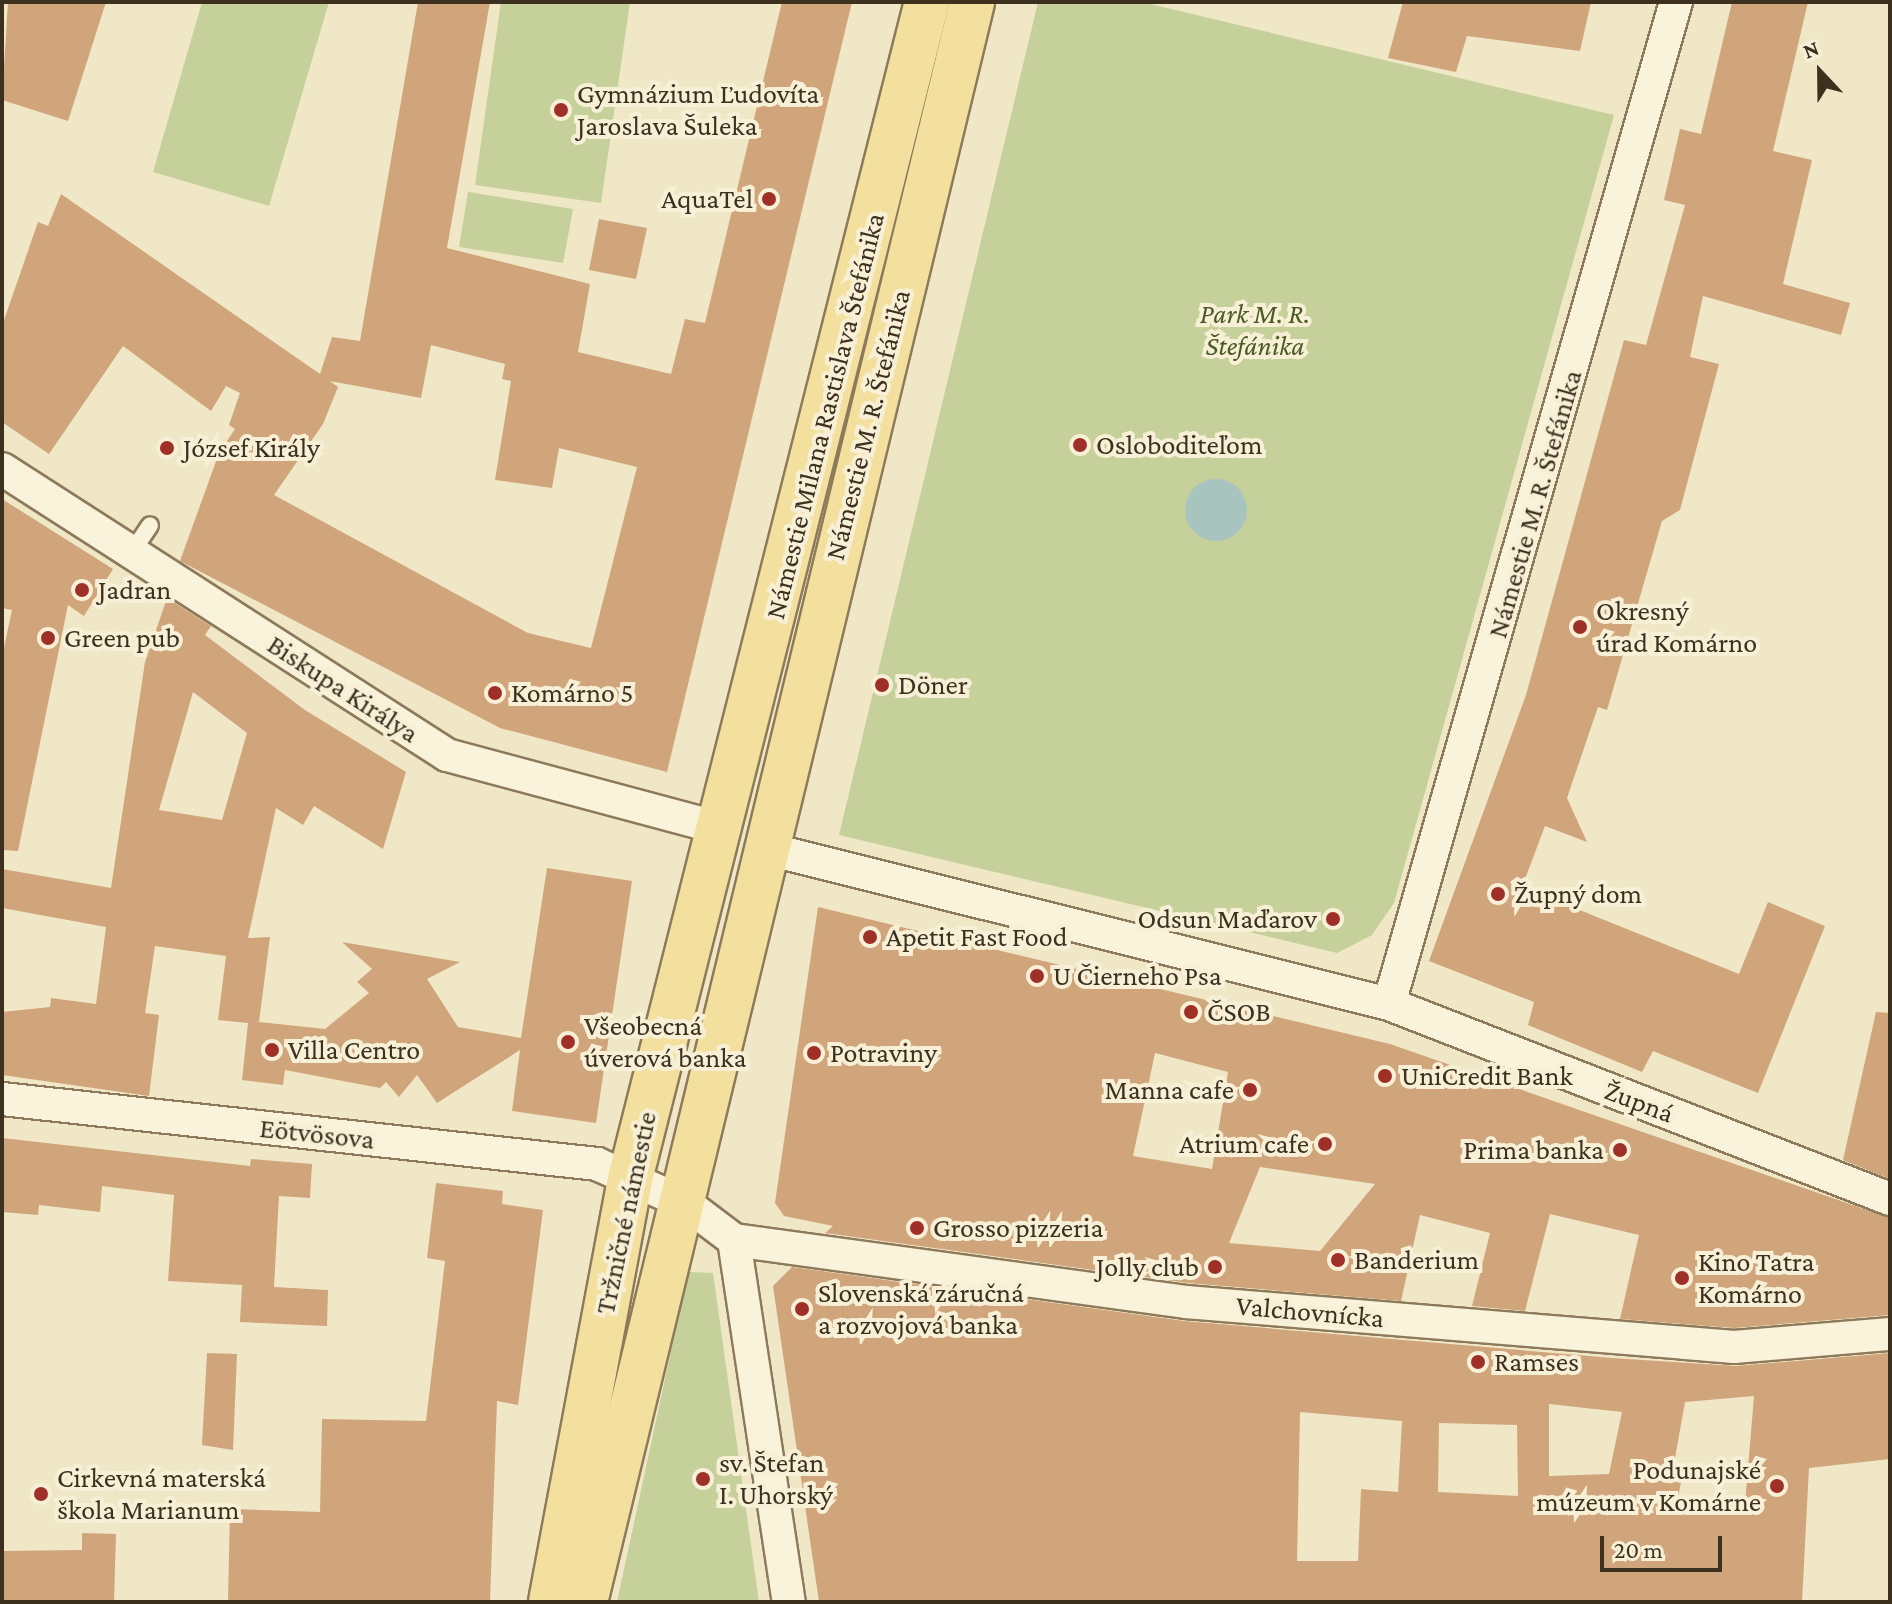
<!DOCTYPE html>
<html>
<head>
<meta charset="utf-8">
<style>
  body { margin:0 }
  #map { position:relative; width:1892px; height:1604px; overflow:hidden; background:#f0e7c7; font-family:"Crimson Pro",serif }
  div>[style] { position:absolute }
  .green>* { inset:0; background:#c5d09a }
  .water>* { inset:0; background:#a8c4be }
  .round { border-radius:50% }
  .building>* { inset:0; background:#d0a57c }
  .roads { filter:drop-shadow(2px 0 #8d7a5b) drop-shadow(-2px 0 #8d7a5b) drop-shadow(0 2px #8d7a5b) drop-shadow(0 -2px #8d7a5b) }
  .lane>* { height:16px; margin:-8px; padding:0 8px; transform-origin:8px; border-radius:8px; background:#faf3db }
  .street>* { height:32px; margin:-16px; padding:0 16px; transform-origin:16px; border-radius:16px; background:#faf3db }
  .primary>* { height:44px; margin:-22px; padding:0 22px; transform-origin:22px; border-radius:22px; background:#f4e09e }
  .dots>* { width:22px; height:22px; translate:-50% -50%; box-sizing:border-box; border:4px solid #f7f0d7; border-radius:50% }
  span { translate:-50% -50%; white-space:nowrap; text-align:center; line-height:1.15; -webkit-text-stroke:8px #f7f0d7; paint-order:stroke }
  .poi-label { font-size:28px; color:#3d301f }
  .left { translate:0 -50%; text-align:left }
  .right { translate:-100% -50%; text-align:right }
  .park-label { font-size:28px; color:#495a25; font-style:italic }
  .street-label { font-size:28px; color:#3d301f }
  .frame { position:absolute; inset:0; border:4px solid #3d301f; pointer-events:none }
  .north { position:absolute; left:1780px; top:32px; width:80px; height:80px; -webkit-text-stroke:6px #f7f0d7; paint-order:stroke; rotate:338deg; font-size:22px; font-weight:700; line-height:32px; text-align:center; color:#3d301f }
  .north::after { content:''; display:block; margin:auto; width:28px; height:36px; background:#3d301f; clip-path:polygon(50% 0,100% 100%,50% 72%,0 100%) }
  .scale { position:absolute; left:1600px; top:1536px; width:122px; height:36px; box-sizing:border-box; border:4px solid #3d301f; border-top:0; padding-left:10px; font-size:24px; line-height:28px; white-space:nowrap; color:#3d301f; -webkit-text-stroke:6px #f7f0d7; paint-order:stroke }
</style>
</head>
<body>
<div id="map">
  <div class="green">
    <i style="clip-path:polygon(202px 2px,329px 2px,269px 206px,153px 172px)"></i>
    <i style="clip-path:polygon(501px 2px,630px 2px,601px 203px,475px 185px)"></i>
    <i style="clip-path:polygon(1038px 2px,1142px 2px,1614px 115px,1394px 903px,1372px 935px,1337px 953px,839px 835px)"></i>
    <i style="clip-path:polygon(468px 192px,573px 209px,563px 263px,459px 247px)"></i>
    <i style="clip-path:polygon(688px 1272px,713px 1273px,759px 1602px,617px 1602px)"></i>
  </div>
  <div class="water">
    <i class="round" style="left:1185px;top:479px;width:62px;height:62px"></i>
  </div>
  <div class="building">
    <i style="clip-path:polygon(8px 2px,106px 2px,68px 121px,2px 100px)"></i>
    <i style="clip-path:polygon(evenodd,418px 2px,490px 2px,447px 248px,590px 284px,578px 352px,671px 374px,685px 319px,705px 323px,782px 2px,852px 2px,667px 772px,500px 728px,180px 561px,219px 453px,235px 429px,229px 425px,240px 393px,226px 386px,211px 411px,123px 346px,49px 454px,2px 422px,2px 326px,38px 222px,48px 226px,61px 194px,320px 374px,332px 337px,360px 341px,418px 2px,431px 345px,505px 364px,502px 379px,511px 381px,495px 480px,552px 488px,559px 448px,637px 467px,591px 648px,528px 633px,274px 495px,323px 424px,338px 387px,330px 381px,421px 398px,431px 345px)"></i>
    <i style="clip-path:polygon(1403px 2px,1591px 2px,1580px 51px,1467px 36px,1456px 72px,1388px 58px)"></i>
    <i style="clip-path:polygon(1732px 2px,1808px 2px,1773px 151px,1812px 160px,1783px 284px,1850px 303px,1841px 335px,1703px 296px,1690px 357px,1719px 364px,1680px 510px,1662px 521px,1607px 710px,1598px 707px,1567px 798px,1587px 842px,1545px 826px,1522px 887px,1739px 974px,1768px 902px,1825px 926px,1758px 1093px,1653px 1051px,1642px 1072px,1528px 1025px,1534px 1002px,1429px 961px,1526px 695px,1624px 340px,1646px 345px,1685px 205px,1664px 200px,1680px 129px,1701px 134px)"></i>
    <i style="clip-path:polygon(599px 219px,647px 228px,636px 279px,589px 270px)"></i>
    <i style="clip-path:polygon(2px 499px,113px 569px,84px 616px,68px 605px,18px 851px,2px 850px,2px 657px,12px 610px,2px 608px)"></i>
    <i style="clip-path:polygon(evenodd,167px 598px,211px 626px,205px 635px,305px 710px,406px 772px,383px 849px,314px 806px,303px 825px,276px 808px,248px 938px,270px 937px,259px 1022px,325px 1029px,369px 993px,357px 982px,372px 969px,342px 942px,460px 962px,427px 979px,458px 1027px,521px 1038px,547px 868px,632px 881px,596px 1123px,512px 1111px,520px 1050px,437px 1103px,417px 1075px,399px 1097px,386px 1082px,380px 1088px,285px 1070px,283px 1085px,242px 1080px,248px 1023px,218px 1020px,226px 956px,155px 946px,145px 1013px,159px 1015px,149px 1096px,2px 1075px,2px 1012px,50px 1007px,51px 998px,96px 1004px,106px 927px,2px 908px,2px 869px,111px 888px,145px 662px,167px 598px,193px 692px,247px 733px,222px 820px,159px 810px,193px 692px)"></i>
    <i style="clip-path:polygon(evenodd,818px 907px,1390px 1044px,1890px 1218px,1890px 1315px,1734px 1328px,1620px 1319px,1639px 1235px,1550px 1214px,1525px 1311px,1472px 1306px,1490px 1233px,1420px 1215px,1401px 1301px,1188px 1283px,825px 1233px,833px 1226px,784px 1216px,775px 1203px,818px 907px,1155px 1053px,1228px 1072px,1212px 1169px,1133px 1156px,1155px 1053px,818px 907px,1260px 1167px,1375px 1184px,1320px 1251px,1229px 1243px,1260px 1167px)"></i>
    <i style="clip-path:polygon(1876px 1012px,1890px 1013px,1890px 1179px,1843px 1160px)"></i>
    <i style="clip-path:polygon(2px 1138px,250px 1166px,251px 1159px,312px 1164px,310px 1198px,279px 1196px,274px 1287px,328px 1290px,327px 1326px,240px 1322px,242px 1285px,168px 1281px,174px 1195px,102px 1186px,100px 1212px,39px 1205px,38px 1215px,2px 1212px)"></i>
    <i style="clip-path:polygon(436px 1183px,503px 1191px,502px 1204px,543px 1210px,518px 1405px,497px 1401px,490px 1602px,228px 1602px,230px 1509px,320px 1512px,322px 1419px,426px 1421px,445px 1261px,427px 1258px)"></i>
    <i style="clip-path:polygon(evenodd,792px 1267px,1184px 1321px,1612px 1358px,1736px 1366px,1890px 1353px,1890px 1459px,1809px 1468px,1802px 1602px,819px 1602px,773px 1286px,792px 1267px,1754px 1396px,1745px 1504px,1678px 1498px,1683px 1471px,1673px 1469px,1685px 1402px,1754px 1396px,792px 1267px,1549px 1404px,1622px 1412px,1609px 1474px,1549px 1476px,1549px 1404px,792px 1267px,1300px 1412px,1402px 1421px,1398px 1492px,1361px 1489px,1358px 1561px,1297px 1561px,1300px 1412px,792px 1267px,1439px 1423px,1517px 1425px,1518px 1496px,1438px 1492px,1439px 1423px)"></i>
    <i style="clip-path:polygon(207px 1353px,237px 1354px,233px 1450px,202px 1445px)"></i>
    <i style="clip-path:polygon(82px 1533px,116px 1534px,114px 1602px,2px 1600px,2px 1551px,82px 1550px)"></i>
  </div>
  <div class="roads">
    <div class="lane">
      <i style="left:132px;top:552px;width:32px;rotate:-56deg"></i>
    </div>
    <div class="street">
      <i style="left:2px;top:469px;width:529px;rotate:32.73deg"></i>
      <i style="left:447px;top:755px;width:283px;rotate:15deg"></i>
      <i style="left:764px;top:848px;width:644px;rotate:14.01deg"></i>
      <i style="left:1389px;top:1004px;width:538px;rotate:21.27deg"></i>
      <i style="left:1389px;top:1004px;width:1042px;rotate:-74.02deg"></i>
      <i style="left:2px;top:1099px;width:599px;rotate:6.23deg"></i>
      <i style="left:597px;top:1164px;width:96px;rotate:23.9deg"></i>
      <i style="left:685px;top:1203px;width:61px;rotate:37.1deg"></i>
      <i style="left:734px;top:1240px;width:366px;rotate:81.4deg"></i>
      <i style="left:734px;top:1240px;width:456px;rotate:7.8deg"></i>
      <i style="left:1186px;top:1302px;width:550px;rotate:4.69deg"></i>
      <i style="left:1734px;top:1347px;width:157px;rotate:-4.8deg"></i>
    </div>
    <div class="primary">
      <i style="left:551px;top:1602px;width:434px;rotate:-79.4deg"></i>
      <i style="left:631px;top:1175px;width:1210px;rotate:-75.84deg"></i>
      <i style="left:585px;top:1602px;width:1646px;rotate:-76.4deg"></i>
    </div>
  </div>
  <div class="dots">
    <i style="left:561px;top:110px;background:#9f3028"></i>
    <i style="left:769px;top:199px;background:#9f3028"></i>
    <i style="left:1080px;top:445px;background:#9f3028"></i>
    <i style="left:167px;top:448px;background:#9f3028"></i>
    <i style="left:82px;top:590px;background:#9f3028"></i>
    <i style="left:1580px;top:627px;background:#9f3028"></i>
    <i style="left:48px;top:638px;background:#9f3028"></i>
    <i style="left:882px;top:685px;background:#9f3028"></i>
    <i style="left:495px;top:693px;background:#9f3028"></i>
    <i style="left:1498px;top:894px;background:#9f3028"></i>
    <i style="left:1333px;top:919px;background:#9f3028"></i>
    <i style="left:870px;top:937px;background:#9f3028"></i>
    <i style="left:1037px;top:976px;background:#9f3028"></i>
    <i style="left:1191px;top:1012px;background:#9f3028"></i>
    <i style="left:568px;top:1042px;background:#9f3028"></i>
    <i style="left:272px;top:1050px;background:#9f3028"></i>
    <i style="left:814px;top:1053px;background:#9f3028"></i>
    <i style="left:1385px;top:1076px;background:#9f3028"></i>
    <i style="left:1250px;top:1090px;background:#9f3028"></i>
    <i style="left:1325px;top:1144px;background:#9f3028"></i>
    <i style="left:1620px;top:1150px;background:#9f3028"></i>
    <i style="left:917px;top:1228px;background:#9f3028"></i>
    <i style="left:1338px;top:1260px;background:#9f3028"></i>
    <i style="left:1215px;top:1267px;background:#9f3028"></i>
    <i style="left:1682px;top:1278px;background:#9f3028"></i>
    <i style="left:802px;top:1309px;background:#9f3028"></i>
    <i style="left:1478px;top:1362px;background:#9f3028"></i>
    <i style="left:703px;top:1479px;background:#9f3028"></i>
    <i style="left:1777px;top:1486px;background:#9f3028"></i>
    <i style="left:41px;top:1494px;background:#9f3028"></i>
  </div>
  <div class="poi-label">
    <span class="left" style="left:577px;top:110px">Gymnázium Ľudovíta<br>Jaroslava Šuleka</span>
    <span class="right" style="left:753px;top:199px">AquaTel</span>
    <span class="left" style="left:1096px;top:445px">Osloboditeľom</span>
    <span class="left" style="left:183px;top:448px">József Király</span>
    <span class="left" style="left:98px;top:590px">Jadran</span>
    <span class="left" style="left:1596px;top:627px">Okresný<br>úrad Komárno</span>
    <span class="left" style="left:64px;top:638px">Green pub</span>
    <span class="left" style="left:898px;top:685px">Döner</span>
    <span class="left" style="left:511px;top:693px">Komárno 5</span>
    <span class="left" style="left:1514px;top:894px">Župný dom</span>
    <span class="right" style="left:1317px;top:919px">Odsun Maďarov</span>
    <span class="left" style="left:886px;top:937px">Apetit Fast Food</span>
    <span class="left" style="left:1053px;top:976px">U Čierneho Psa</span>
    <span class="left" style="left:1207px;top:1012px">ČSOB</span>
    <span class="left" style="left:584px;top:1042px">Všeobecná<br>úverová banka</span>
    <span class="left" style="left:288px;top:1050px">Villa Centro</span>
    <span class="left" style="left:830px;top:1053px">Potraviny</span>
    <span class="left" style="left:1401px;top:1076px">UniCredit Bank</span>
    <span class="right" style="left:1234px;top:1090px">Manna cafe</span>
    <span class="right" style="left:1309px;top:1144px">Atrium cafe</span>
    <span class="right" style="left:1604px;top:1150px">Prima banka</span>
    <span class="left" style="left:933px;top:1228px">Grosso pizzeria</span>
    <span class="left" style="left:1354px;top:1260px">Banderium</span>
    <span class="left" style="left:1698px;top:1278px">Kino Tatra<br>Komárno</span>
    <span class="right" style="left:1199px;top:1267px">Jolly club</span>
    <span class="left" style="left:818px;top:1309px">Slovenská záručná<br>a rozvojová banka</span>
    <span class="left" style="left:1494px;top:1362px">Ramses</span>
    <span class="left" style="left:719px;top:1479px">sv. Štefan<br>I. Uhorský</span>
    <span class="right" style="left:1761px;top:1486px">Podunajské<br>múzeum v Komárne</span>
    <span class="left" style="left:57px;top:1494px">Cirkevná materská<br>škola Marianum</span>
  </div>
  <div class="park-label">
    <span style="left:1255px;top:330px">Park M. R.<br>Štefánika</span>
  </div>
  <div class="street-label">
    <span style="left:825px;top:416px;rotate:-76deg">Námestie Milana Rastislava Štefánika</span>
    <span style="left:868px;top:425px;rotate:-76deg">Námestie M. R. Štefánika</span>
    <span style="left:1535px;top:504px;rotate:-74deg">Námestie M. R. Štefánika</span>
    <span style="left:343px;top:689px;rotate:33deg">Biskupa Királya</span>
    <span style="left:1639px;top:1102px;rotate:21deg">Župná</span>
    <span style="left:317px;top:1134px;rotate:6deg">Eötvösova</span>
    <span style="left:626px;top:1213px;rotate:-78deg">Tržničné námestie</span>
    <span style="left:1310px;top:1312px;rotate:5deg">Valchovnícka</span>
  </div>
  <div class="frame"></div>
  <div class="north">N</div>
  <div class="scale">20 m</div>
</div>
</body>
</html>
